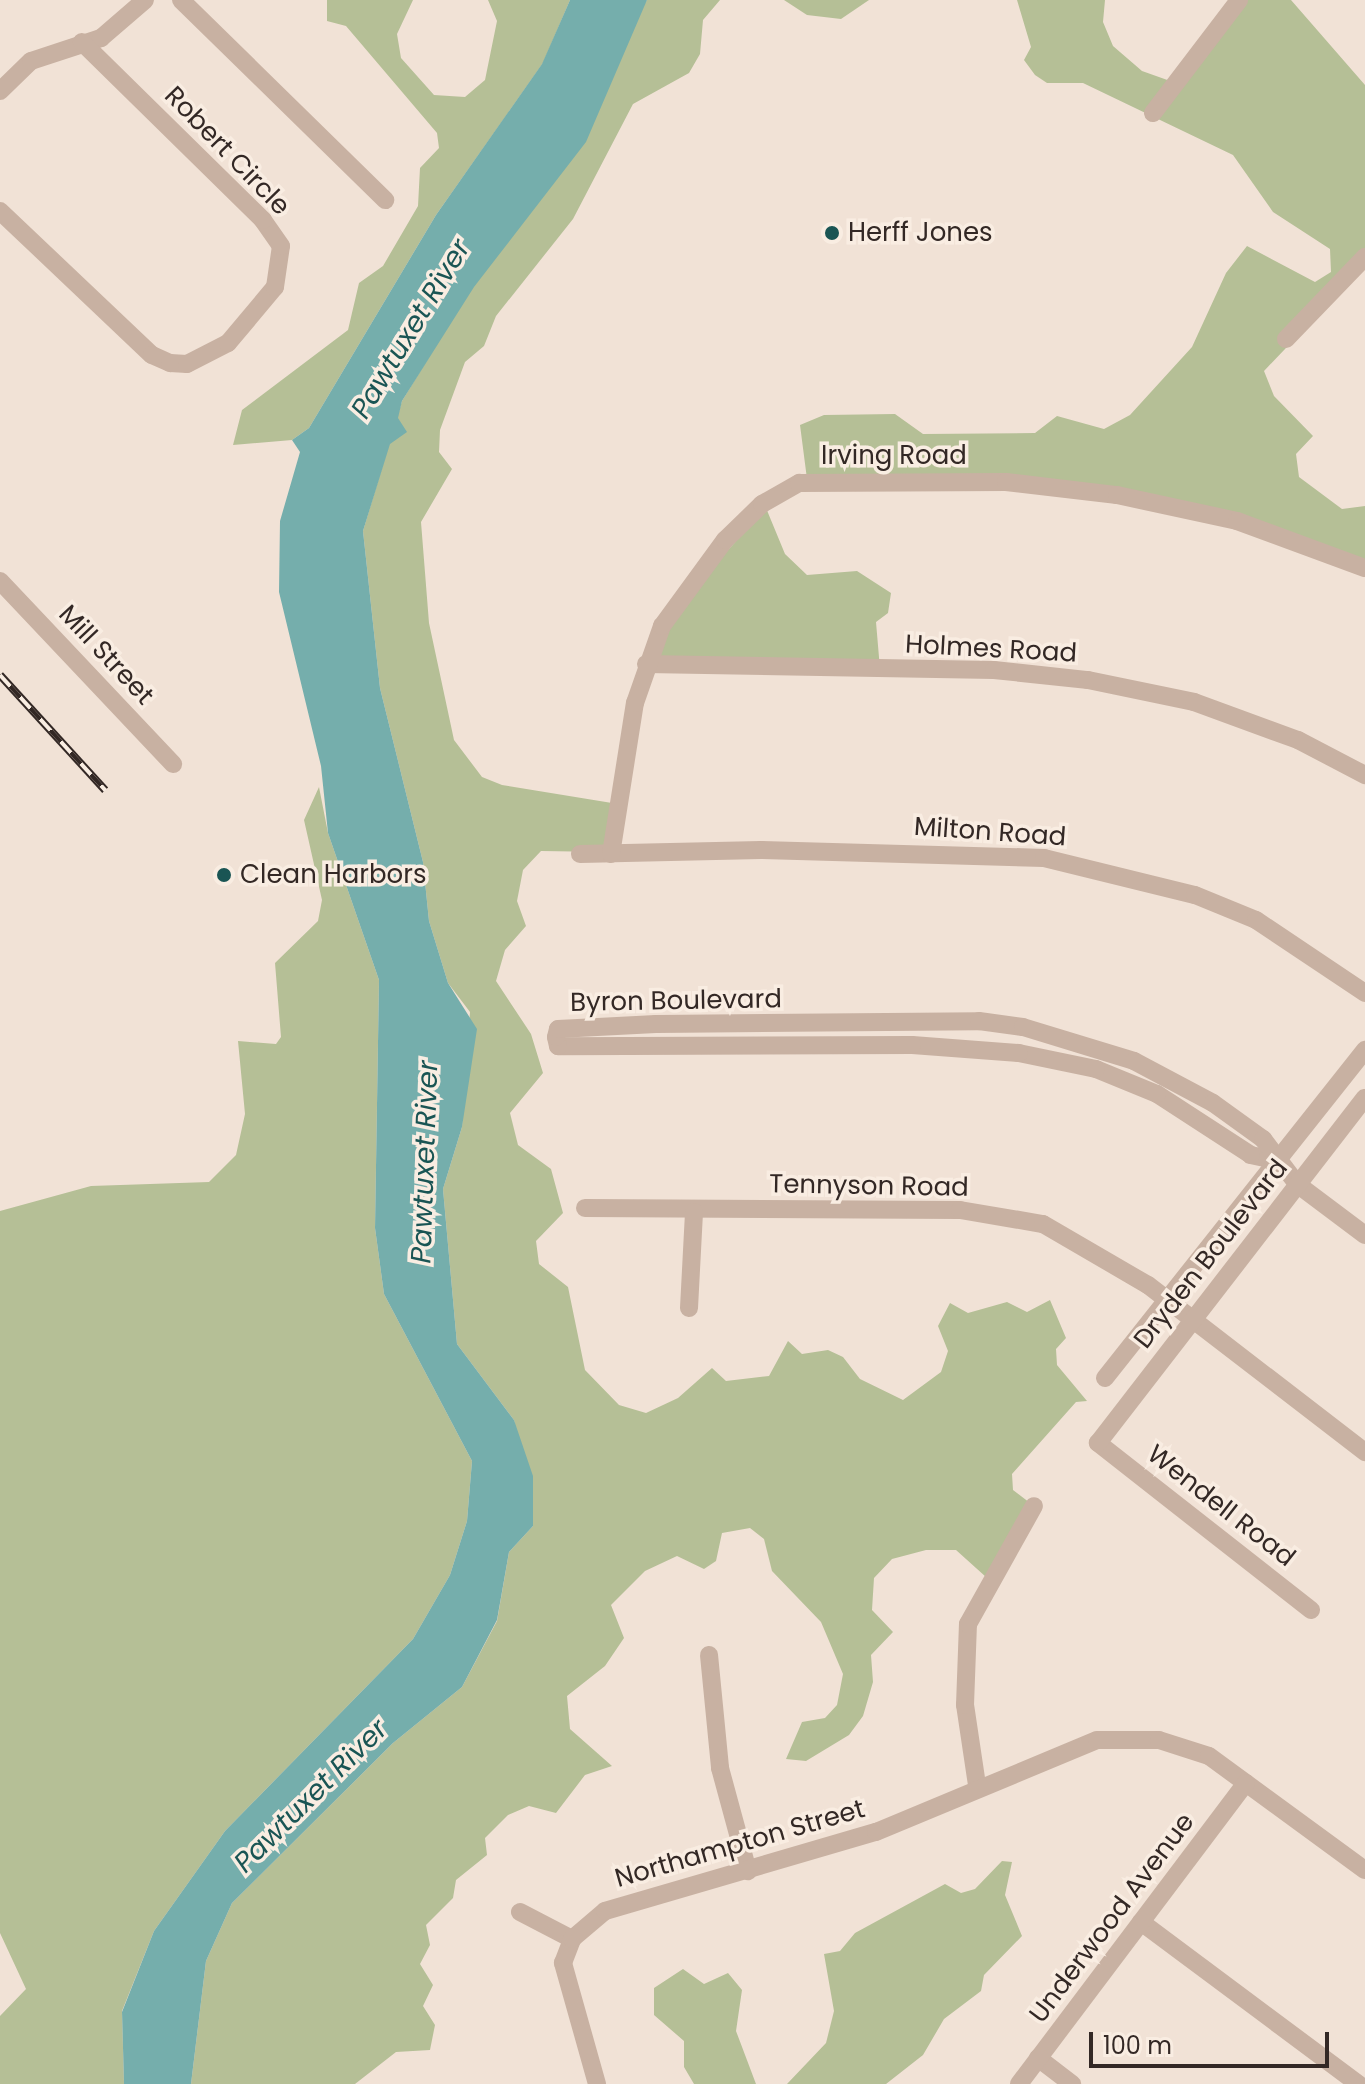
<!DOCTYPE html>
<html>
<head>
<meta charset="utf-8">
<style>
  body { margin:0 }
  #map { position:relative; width:1365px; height:2084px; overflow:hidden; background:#f1e2d6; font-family:Poppins,sans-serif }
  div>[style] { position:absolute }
  .green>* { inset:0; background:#b5bf96 }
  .water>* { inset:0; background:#75aeac }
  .minor>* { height:18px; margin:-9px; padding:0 9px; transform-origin:9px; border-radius:9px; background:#c8b1a2 }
  .rail>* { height:8px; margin-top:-4px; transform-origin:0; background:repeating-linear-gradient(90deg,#f9ede2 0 15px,#332825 0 30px); box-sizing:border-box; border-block:2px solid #332825 }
  .dots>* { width:22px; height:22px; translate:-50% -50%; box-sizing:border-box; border:4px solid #f9ede2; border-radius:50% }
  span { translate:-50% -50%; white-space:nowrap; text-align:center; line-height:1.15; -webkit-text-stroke:7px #f9ede2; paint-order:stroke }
  .street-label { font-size:26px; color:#332825 }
  .poi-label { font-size:26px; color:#332825 }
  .left { translate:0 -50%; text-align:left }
  .water-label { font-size:28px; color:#1a5554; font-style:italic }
  .scale { position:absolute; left:1089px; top:2032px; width:240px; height:36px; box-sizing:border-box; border:4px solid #332825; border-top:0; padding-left:10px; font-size:24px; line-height:28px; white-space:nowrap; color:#332825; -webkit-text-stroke:6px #f9ede2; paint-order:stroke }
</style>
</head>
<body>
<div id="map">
  <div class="green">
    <i style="clip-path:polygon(327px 0,413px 0,397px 34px,401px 58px,434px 95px,465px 97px,485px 80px,497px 21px,488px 0,570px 0,543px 63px,436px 215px,309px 428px,292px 440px,233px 445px,242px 410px,348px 330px,359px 283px,383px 266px,418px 206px,420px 168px,439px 148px,437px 133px,346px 26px,327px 21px)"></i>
    <i style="clip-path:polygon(647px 0,720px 0,703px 20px,700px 54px,689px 73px,633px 104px,573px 219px,496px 316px,484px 346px,465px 362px,440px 430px,439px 452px,452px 469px,421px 522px,429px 623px,454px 740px,482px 777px,502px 785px,612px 803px,607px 852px,541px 851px,523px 870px,517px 901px,526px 926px,505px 950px,496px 981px,531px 1034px,543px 1073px,510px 1113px,518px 1145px,551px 1169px,563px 1213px,536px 1241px,539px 1264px,568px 1287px,585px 1370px,619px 1405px,646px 1413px,678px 1398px,712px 1368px,726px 1381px,769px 1376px,788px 1341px,802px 1354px,828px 1350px,843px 1357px,860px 1379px,903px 1400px,941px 1372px,948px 1351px,938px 1326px,950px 1303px,968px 1313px,1007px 1302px,1027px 1312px,1050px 1300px,1066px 1338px,1056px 1349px,1057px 1365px,1087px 1401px,1076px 1402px,1012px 1474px,1013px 1490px,1034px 1506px,986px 1577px,956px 1550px,926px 1550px,892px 1559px,874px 1578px,872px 1610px,893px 1632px,871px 1655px,873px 1682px,863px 1716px,849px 1735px,806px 1761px,786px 1759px,802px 1722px,825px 1718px,837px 1705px,843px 1674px,821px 1622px,772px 1571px,764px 1539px,750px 1528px,722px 1533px,716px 1561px,704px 1569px,677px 1556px,645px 1571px,611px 1605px,624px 1638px,605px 1666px,567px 1696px,570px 1729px,612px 1766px,585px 1775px,556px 1813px,529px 1806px,508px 1815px,485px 1838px,487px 1855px,456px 1880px,453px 1898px,426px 1925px,430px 1945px,420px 1964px,433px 1985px,423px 2006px,435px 2025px,430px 2050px,396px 2052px,355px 2084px,191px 2084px,206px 1961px,232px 1903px,393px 1743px,462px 1687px,497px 1621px,509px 1552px,533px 1526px,514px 1420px,457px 1344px,443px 1189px,462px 1127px,470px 1012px,448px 983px,429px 921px,423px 862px,380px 688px,363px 531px,402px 401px)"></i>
    <i style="clip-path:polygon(784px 0,869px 0,841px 19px,807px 15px)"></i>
    <i style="clip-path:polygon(1017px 0,1105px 0,1103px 22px,1113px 46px,1142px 71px,1173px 82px,1233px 0,1291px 0,1365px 85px,1365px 265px,1264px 371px,1274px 396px,1313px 436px,1296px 454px,1299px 477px,1342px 509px,1365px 506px,1365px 565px,1114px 492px,807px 479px,800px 425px,824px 415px,895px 414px,923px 434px,1035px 433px,1057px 416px,1104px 429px,1130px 415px,1192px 347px,1226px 273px,1247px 246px,1315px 282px,1331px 272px,1330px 249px,1273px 212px,1233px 155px,1083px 83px,1047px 83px,1035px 75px,1024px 60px,1031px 47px)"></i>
    <i style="clip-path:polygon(766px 508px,785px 554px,807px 575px,857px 571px,891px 593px,888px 613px,876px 622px,880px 669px,648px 661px,662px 623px)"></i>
    <i style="clip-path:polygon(319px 787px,328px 833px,379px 980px,375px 1228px,384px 1294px,472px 1461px,467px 1521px,450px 1575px,413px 1639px,225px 1831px,154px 1931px,122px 2011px,124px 2084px,0 2084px,0 2016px,26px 1989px,0 1933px,0 1211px,91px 1186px,209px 1182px,236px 1155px,245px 1114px,238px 1041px,276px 1044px,281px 1037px,275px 963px,318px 921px,322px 900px,304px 820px)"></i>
    <i style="clip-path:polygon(1002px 1861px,1012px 1862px,1005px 1895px,1022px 1936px,984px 1975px,981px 1991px,944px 2019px,923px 2055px,886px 2084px,787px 2084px,826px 2043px,834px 2011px,824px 1954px,840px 1951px,855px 1933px,945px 1884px,961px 1893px,975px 1889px)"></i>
    <i style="clip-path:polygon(683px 1969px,704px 1984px,728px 1973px,742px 1990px,736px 2031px,756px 2084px,694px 2084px,684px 2067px,684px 2041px,654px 2015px,654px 1988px)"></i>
  </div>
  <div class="water">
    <i style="clip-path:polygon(570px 0,647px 0,586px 142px,474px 287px,402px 401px,398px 418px,407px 432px,390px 444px,363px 531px,380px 688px,423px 862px,429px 921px,448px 983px,477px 1029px,462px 1127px,443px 1189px,457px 1344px,514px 1420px,533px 1476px,533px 1526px,509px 1552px,497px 1620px,462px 1687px,393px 1743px,232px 1903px,206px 1961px,191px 2084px,124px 2084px,122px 2012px,154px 1931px,225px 1831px,413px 1639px,450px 1575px,467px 1521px,472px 1461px,384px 1294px,375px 1228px,379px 980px,328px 833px,321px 766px,279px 592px,280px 521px,300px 452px,292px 440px,309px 428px,436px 215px,542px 64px)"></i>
  </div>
  <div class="minor">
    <i style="left:181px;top:0;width:286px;rotate:44.4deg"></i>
    <i style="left:0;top:91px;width:43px;rotate:-44.1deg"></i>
    <i style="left:31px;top:61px;width:74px;rotate:-18.2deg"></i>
    <i style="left:101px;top:38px;width:58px;rotate:-40.8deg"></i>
    <i style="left:1153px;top:113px;width:142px;rotate:-52.7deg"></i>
    <i style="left:0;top:211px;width:209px;rotate:43.5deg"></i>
    <i style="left:152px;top:355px;width:20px;rotate:24deg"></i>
    <i style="left:170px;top:363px;width:17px;rotate:3deg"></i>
    <i style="left:187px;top:364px;width:46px;rotate:-27.1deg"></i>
    <i style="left:228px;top:343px;width:73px;rotate:-50deg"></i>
    <i style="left:275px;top:287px;width:41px;rotate:-81.7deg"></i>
    <i style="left:281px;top:246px;width:32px;rotate:-125deg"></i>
    <i style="left:263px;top:220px;width:254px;rotate:-135.5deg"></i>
    <i style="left:1286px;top:339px;width:114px;rotate:-46.1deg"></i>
    <i style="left:0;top:581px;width:252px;rotate:46.6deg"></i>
    <i style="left:646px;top:664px;width:348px;rotate:1deg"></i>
    <i style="left:994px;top:670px;width:95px;rotate:6.1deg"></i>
    <i style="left:1088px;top:680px;width:108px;rotate:11.7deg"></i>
    <i style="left:1194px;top:702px;width:111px;rotate:20.1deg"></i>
    <i style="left:1298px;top:740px;width:76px;rotate:27.6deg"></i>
    <i style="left:580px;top:854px;width:181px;rotate:-1.3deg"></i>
    <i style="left:761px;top:850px;width:283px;rotate:1.6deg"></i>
    <i style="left:1044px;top:858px;width:155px;rotate:13.8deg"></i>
    <i style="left:1195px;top:895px;width:66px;rotate:22.3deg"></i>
    <i style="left:1256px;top:920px;width:131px;rotate:33.8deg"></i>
    <i style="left:611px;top:854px;width:153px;rotate:-81deg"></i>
    <i style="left:635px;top:703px;width:82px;rotate:-70.7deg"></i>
    <i style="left:662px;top:626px;width:107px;rotate:-53.8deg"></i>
    <i style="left:725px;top:540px;width:52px;rotate:-44.2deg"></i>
    <i style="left:762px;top:504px;width:43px;rotate:-29.6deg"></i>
    <i style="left:799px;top:483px;width:207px;rotate:-0.3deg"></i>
    <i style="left:1006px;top:482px;width:112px;rotate:6.7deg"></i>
    <i style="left:1117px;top:495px;width:123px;rotate:12.2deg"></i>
    <i style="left:1237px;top:521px;width:136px;rotate:20.2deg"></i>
    <i style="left:1274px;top:1160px;width:24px;rotate:-168deg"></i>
    <i style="left:1251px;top:1155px;width:112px;rotate:-147deg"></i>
    <i style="left:1157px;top:1094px;width:66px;rotate:-157.7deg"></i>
    <i style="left:1096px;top:1069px;width:79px;rotate:-168.3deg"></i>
    <i style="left:1019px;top:1053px;width:107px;rotate:-175.7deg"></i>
    <i style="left:912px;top:1045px;width:354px;rotate:179.8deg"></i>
    <i style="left:558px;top:1046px;width:9px;rotate:-103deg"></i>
    <i style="left:556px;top:1037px;width:8px;rotate:-76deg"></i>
    <i style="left:558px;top:1029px;width:98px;rotate:-2.9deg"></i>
    <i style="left:656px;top:1024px;width:323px;rotate:-0.5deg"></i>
    <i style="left:979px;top:1021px;width:44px;rotate:7.8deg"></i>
    <i style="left:1023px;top:1027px;width:116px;rotate:17deg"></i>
    <i style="left:1134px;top:1061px;width:89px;rotate:28deg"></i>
    <i style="left:1213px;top:1103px;width:62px;rotate:35.8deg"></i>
    <i style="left:1263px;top:1139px;width:56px;rotate:52.9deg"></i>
    <i style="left:1297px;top:1184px;width:85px;rotate:36.9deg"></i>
    <i style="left:585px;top:1208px;width:375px;rotate:0.3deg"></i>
    <i style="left:960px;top:1210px;width:84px;rotate:9.6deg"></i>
    <i style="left:1043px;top:1224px;width:121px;rotate:30.2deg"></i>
    <i style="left:1148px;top:1285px;width:274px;rotate:37.6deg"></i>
    <i style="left:689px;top:1308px;width:96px;rotate:-87deg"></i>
    <i style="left:1105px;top:1378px;width:419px;rotate:-51.6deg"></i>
    <i style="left:1311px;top:1610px;width:271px;rotate:-141.9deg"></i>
    <i style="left:1098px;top:1443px;width:436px;rotate:-52.3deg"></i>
    <i style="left:709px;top:1655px;width:114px;rotate:84.4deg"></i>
    <i style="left:720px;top:1768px;width:107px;rotate:74.8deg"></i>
    <i style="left:977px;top:1785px;width:81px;rotate:-98.5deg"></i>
    <i style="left:965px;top:1705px;width:81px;rotate:-87.9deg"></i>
    <i style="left:968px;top:1624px;width:135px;rotate:-60.8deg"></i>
    <i style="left:520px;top:1912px;width:59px;rotate:27.4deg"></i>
    <i style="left:1141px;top:1922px;width:271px;rotate:36.7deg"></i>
    <i style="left:1038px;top:2058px;width:43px;rotate:37.4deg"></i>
    <i style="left:597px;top:2084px;width:126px;rotate:-105.7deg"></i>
    <i style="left:563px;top:1963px;width:26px;rotate:-69deg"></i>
    <i style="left:572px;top:1939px;width:43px;rotate:-40.3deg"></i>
    <i style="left:605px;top:1911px;width:282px;rotate:-16.3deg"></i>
    <i style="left:876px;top:1832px;width:239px;rotate:-22.6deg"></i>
    <i style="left:1097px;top:1740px;width:62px"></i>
    <i style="left:1159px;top:1740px;width:52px;rotate:17.7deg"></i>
    <i style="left:1209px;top:1756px;width:193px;rotate:36.2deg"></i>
    <i style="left:1019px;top:2084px;width:377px;rotate:-53deg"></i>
  </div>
  <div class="rail">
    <i style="left:0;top:675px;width:156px;rotate:47.6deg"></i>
  </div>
  <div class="dots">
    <i style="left:832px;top:233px;background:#1a5554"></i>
    <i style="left:224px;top:875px;background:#1a5554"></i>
  </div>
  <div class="street-label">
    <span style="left:227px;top:151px;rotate:46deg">Robert Circle</span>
    <span style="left:894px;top:456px">Irving Road</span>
    <span style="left:991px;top:649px;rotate:3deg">Holmes Road</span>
    <span style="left:106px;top:655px;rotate:47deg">Mill Street</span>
    <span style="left:990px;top:832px;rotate:4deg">Milton Road</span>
    <span style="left:676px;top:1001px;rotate:-1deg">Byron Boulevard</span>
    <span style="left:869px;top:1186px;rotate:1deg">Tennyson Road</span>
    <span style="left:1211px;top:1254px;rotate:-52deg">Dryden Boulevard</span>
    <span style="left:1221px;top:1506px;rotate:38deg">Wendell Road</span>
    <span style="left:740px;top:1844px;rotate:-16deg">Northampton Street</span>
    <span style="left:1112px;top:1918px;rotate:-53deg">Underwood Avenue</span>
  </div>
  <div class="poi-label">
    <span class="left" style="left:848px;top:233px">Herff Jones</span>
    <span class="left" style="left:240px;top:875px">Clean Harbors</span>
  </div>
  <div class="water-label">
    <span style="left:411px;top:329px;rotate:-59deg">Pawtuxet River</span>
    <span style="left:425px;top:1162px;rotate:-88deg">Pawtuxet River</span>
    <span style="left:311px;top:1796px;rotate:-45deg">Pawtuxet River</span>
  </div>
  <div class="scale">100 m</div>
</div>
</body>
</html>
